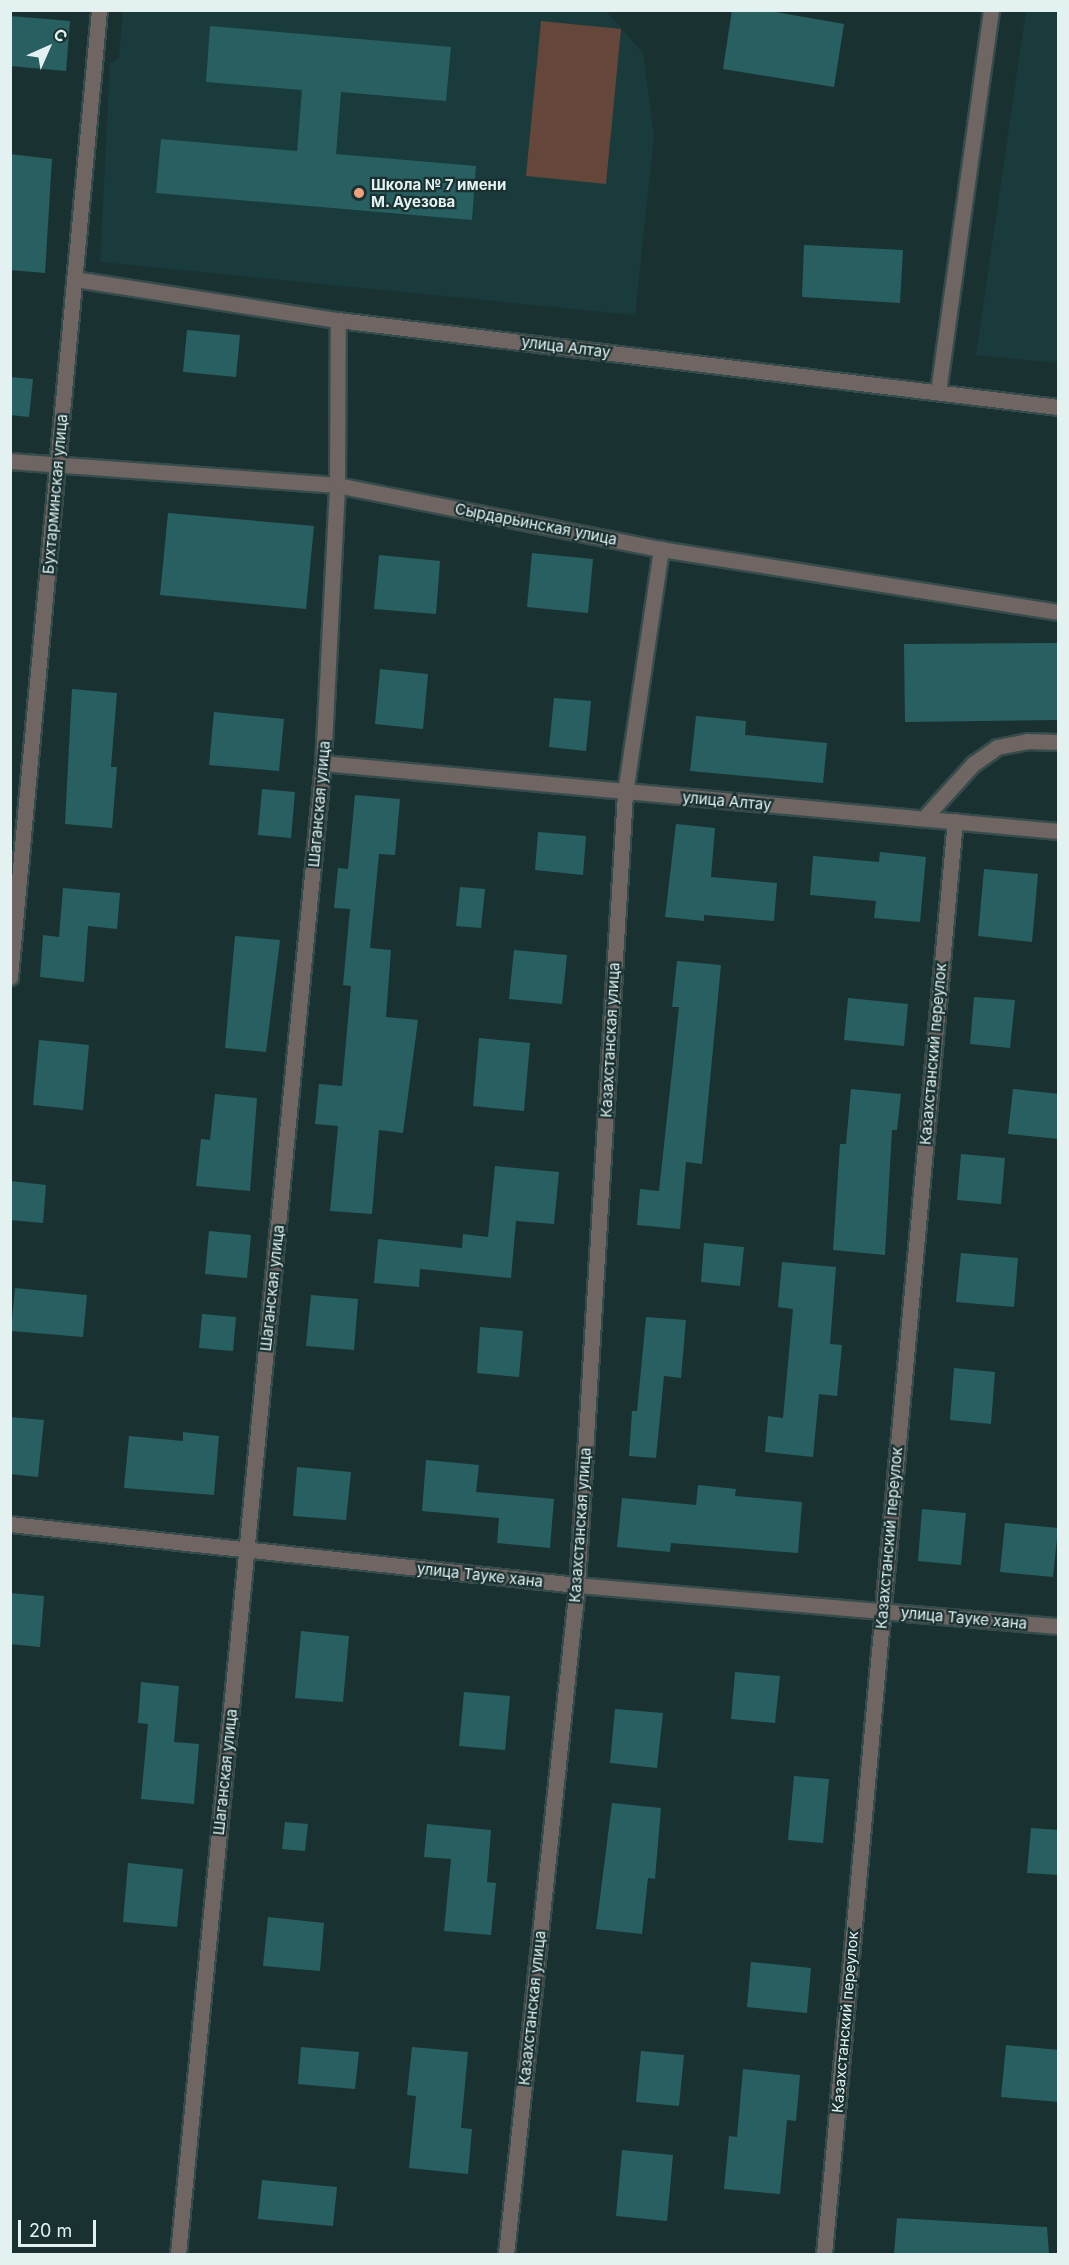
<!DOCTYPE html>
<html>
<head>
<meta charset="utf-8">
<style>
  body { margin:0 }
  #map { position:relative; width:1069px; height:2265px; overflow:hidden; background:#1a3131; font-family:Inter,sans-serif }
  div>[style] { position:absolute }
  .built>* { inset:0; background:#193b3c }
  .green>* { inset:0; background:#64473a }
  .building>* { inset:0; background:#286062 }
  .roads { filter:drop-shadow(2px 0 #364c4c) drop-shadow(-2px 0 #364c4c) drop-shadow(0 2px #364c4c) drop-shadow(0 -2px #364c4c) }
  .minor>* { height:15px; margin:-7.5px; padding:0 7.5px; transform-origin:7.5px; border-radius:7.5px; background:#6f6562 }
  .dots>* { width:16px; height:16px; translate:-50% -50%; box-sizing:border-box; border:3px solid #1a3131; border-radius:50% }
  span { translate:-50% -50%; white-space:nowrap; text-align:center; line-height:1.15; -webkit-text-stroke:4.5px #1a3131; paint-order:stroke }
  .poi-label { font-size:15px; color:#e3f1f1; font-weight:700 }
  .left { translate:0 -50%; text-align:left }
  .street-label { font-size:15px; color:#e3f1f1 }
  .frame { position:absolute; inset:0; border:12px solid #e3f1f1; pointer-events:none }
  .north { position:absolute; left:18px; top:18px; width:60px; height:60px; -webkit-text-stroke:4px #1a3131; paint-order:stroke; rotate:45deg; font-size:16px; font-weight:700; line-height:24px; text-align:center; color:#e3f1f1 }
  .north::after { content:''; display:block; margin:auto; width:21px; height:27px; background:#e3f1f1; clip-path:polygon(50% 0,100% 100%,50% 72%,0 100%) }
  .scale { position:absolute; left:18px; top:2220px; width:78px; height:27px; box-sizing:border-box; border:3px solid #e3f1f1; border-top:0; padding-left:8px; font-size:18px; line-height:21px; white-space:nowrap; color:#e3f1f1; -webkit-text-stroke:4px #1a3131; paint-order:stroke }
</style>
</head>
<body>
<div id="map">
  <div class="built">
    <i style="clip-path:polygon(123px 11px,606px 11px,643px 53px,654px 136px,635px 315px,100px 262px,110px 63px,119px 58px)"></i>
    <i style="clip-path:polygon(1026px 11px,1058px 11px,1058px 363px,976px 355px)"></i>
  </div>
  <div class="green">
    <i style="clip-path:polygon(541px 21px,621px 29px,606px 184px,526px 176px)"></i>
  </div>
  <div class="building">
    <i style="clip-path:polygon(732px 10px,764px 10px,844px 24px,834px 87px,723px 69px)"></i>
    <i style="clip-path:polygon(10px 16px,70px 21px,66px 71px,10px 66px)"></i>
    <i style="clip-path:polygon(210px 26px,451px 47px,446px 101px,341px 92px,336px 154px,476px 166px,472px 220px,156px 193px,161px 139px,297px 151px,302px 90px,206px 82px)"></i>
    <i style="clip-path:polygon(10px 154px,52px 159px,45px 273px,10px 270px)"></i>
    <i style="clip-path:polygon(804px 245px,903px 250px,900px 303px,802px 297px)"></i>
    <i style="clip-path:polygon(187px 330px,240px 335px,236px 377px,183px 372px)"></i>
    <i style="clip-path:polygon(10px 377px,33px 379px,29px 417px,10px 415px)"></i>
    <i style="clip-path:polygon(168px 513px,314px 526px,306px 609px,160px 595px)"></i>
    <i style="clip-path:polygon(532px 553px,593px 559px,588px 613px,527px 607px)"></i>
    <i style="clip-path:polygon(379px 555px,440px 561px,436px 614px,374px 609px)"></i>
    <i style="clip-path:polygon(1059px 643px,1059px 720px,905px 722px,904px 644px)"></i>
    <i style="clip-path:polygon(380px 669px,428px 674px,423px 729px,375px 724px)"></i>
    <i style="clip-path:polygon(72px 689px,117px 693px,111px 767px,117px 767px,112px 828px,65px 824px)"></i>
    <i style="clip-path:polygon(554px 698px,591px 701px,586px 751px,549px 747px)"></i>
    <i style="clip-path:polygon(214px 712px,284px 719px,279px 771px,209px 765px)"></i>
    <i style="clip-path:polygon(696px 716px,746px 721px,745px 735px,827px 743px,823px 783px,690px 771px)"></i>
    <i style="clip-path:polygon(262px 789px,295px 792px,291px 838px,258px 835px)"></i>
    <i style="clip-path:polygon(355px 795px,400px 799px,395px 855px,379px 854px,370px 948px,391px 950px,386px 1017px,418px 1020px,403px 1133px,379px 1130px,372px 1214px,330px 1211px,338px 1126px,315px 1124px,319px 1084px,342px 1086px,351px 986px,343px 985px,350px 909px,334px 908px,338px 868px,348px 869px)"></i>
    <i style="clip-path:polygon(676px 824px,715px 828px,711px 877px,777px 883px,774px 921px,704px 915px,704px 921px,665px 917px)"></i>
    <i style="clip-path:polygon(538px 832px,586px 836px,583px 875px,535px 870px)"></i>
    <i style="clip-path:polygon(880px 852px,926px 857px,920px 922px,874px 918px,876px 901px,810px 895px,813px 856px,879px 862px)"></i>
    <i style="clip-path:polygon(984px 869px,1038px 874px,1032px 942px,978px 936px)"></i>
    <i style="clip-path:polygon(460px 887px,485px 889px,481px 928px,456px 926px)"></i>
    <i style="clip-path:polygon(63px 888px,120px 893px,117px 929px,88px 926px,84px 982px,40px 977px,43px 935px,59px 937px)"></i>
    <i style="clip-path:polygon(235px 936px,280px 940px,266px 1052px,225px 1048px)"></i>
    <i style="clip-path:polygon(514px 950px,567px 955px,562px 1004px,509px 999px)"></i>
    <i style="clip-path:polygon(677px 961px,721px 965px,702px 1164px,686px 1162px,680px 1229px,637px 1225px,640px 1189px,659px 1191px,679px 1007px,672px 1007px)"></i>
    <i style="clip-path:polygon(974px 997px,1015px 1000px,1010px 1048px,970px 1044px)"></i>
    <i style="clip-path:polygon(848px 998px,908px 1004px,904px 1046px,844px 1040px)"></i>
    <i style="clip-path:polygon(479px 1038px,530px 1043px,524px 1111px,473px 1106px)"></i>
    <i style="clip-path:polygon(39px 1040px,89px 1045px,83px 1110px,33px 1105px)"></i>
    <i style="clip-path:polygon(851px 1089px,901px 1094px,897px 1130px,892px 1130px,885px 1255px,833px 1250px,840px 1144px,846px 1144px)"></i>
    <i style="clip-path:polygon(1013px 1089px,1059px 1094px,1059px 1139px,1008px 1134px)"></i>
    <i style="clip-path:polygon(215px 1094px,257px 1098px,250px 1191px,196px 1186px,201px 1139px,210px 1140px)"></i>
    <i style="clip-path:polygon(961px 1154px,1005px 1158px,1001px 1204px,957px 1200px)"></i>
    <i style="clip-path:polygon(495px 1166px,559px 1172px,554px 1224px,516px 1221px,511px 1278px,420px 1269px,419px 1287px,374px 1283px,378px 1239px,462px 1248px,463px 1234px,488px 1237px)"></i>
    <i style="clip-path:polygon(10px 1181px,46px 1185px,43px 1223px,10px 1220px)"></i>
    <i style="clip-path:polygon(209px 1231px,251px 1235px,247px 1278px,205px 1274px)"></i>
    <i style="clip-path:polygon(704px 1243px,744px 1247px,740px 1286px,701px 1282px)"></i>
    <i style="clip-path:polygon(961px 1253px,1018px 1258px,1014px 1307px,956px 1302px)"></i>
    <i style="clip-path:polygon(782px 1262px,836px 1267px,830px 1344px,842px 1345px,837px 1396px,819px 1394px,813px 1457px,765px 1452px,768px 1416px,783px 1418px,793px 1309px,778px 1307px)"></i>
    <i style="clip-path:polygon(15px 1288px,87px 1295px,83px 1337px,11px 1331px)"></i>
    <i style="clip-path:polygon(311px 1295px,358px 1299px,354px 1350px,306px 1346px)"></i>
    <i style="clip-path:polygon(202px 1314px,236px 1317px,233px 1351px,199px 1348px)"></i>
    <i style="clip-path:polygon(646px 1317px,686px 1320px,681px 1378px,664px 1376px,656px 1458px,629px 1456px,632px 1411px,637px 1411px)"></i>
    <i style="clip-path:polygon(480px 1327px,523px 1331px,519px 1377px,477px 1373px)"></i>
    <i style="clip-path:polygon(954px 1368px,995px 1372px,991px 1424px,950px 1420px)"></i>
    <i style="clip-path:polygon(10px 1417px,44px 1420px,38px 1477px,10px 1474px)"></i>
    <i style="clip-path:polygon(183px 1432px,219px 1436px,214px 1495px,124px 1488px,129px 1436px,183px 1441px)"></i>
    <i style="clip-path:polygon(426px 1460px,479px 1465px,476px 1492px,554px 1499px,550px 1548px,497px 1543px,499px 1518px,422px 1511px)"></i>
    <i style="clip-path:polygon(297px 1467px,351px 1472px,346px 1520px,293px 1516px)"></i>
    <i style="clip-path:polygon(698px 1485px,736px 1489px,735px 1496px,802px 1502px,798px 1553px,671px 1543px,670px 1552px,617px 1547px,622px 1498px,696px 1505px)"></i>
    <i style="clip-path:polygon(922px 1509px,966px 1513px,961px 1565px,918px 1561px)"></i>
    <i style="clip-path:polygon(1005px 1523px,1058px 1528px,1053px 1577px,1000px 1572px)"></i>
    <i style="clip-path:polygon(10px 1593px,44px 1596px,40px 1647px,10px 1644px)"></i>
    <i style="clip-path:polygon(301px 1631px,349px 1636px,343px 1702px,295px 1698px)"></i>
    <i style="clip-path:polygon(735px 1672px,780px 1676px,775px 1723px,731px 1719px)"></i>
    <i style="clip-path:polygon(141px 1682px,179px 1686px,174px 1742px,199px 1744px,194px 1804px,141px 1799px,148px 1724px,138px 1723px)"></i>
    <i style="clip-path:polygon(464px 1692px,510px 1696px,505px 1750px,459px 1746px)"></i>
    <i style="clip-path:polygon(615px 1709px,663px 1713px,657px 1768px,610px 1763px)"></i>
    <i style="clip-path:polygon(794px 1776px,829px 1779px,823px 1843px,788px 1840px)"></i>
    <i style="clip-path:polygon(612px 1803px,661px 1808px,655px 1879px,648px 1878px,642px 1934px,596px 1929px)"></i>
    <i style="clip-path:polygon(285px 1822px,308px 1824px,305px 1851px,282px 1849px)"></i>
    <i style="clip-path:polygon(427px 1824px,491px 1830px,487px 1882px,496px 1883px,491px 1935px,444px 1931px,451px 1859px,424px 1857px)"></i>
    <i style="clip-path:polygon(1031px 1828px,1059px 1830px,1059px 1875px,1027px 1873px)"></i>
    <i style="clip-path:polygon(128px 1863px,183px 1869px,177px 1927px,123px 1922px)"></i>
    <i style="clip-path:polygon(268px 1917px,324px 1923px,320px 1971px,263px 1966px)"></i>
    <i style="clip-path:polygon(751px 1962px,811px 1968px,807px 2013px,747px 2007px)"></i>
    <i style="clip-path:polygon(1006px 2045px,1059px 2050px,1059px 2102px,1001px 2097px)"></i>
    <i style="clip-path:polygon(301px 2047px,359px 2052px,355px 2089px,298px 2084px)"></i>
    <i style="clip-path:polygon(412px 2047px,468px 2052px,461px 2128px,472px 2129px,468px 2174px,409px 2168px,416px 2096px,407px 2095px)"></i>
    <i style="clip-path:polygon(641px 2051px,684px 2055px,679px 2106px,636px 2102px)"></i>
    <i style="clip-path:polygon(743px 2069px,800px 2075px,796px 2121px,787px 2120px,780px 2194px,724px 2189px,729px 2136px,737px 2137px)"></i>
    <i style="clip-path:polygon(622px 2150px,673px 2155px,667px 2221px,616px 2216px)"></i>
    <i style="clip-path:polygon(262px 2180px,337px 2187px,333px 2226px,258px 2219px)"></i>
    <i style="clip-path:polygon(897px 2218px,1047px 2227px,1049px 2254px,894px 2254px)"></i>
  </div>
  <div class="roads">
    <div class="minor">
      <i style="left:75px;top:279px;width:266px;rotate:8.9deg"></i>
      <i style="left:338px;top:320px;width:725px;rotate:6.89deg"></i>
      <i style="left:938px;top:392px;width:386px;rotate:-82.1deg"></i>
      <i style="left:10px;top:461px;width:328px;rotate:4.2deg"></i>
      <i style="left:337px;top:485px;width:330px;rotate:11.2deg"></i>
      <i style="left:661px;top:549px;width:402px;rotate:9deg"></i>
      <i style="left:323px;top:763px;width:738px;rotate:5.29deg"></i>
      <i style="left:924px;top:818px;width:73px;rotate:-47.8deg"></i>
      <i style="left:973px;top:764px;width:29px;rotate:-35deg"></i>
      <i style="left:997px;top:747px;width:31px;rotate:-11deg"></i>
      <i style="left:1027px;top:741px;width:31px;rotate:2deg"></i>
      <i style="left:10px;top:977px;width:971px;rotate:-84.74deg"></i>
      <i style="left:10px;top:1524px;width:570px;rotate:6.14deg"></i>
      <i style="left:577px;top:1585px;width:483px;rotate:4.9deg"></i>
      <i style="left:178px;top:2254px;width:1498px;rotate:-84.45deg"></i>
      <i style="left:323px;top:763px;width:278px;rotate:-87.1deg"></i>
      <i style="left:337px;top:485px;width:165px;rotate:-89.7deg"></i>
      <i style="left:506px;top:2254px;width:673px;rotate:-83.94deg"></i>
      <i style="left:577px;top:1585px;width:793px;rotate:-86.53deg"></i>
      <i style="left:625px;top:793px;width:247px;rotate:-81.6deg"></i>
      <i style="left:824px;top:2254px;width:1439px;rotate:-84.78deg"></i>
    </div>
  </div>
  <div class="dots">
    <i style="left:359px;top:193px;background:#f2a17e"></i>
  </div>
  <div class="poi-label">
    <span class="left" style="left:371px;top:193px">Школа № 7 имени<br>М. Ауезова</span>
  </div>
  <div class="street-label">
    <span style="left:566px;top:347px;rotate:7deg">улица Алтау</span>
    <span style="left:55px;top:494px;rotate:-85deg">Бухтарминская улица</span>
    <span style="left:536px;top:524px;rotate:11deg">Сырдарьинская улица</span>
    <span style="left:727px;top:801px;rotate:5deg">улица Алтау</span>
    <span style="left:319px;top:804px;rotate:-85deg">Шаганская улица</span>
    <span style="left:610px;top:1040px;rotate:-87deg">Казахстанская улица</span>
    <span style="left:933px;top:1054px;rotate:-85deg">Казахстанский переулок</span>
    <span style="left:272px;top:1288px;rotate:-84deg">Шаганская улица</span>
    <span style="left:580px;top:1525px;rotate:-86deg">Казахстанская улица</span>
    <span style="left:889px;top:1538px;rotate:-85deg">Казахстанский переулок</span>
    <span style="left:480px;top:1575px;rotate:6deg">улица Тауке хана</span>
    <span style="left:964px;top:1618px;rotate:5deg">улица Тауке хана</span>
    <span style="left:225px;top:1772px;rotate:-84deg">Шаганская улица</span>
    <span style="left:532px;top:2008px;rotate:-84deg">Казахстанская улица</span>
    <span style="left:845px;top:2022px;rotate:-85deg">Казахстанский переулок</span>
  </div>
  <div class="frame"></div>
  <div class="north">С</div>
  <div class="scale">20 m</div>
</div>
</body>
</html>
